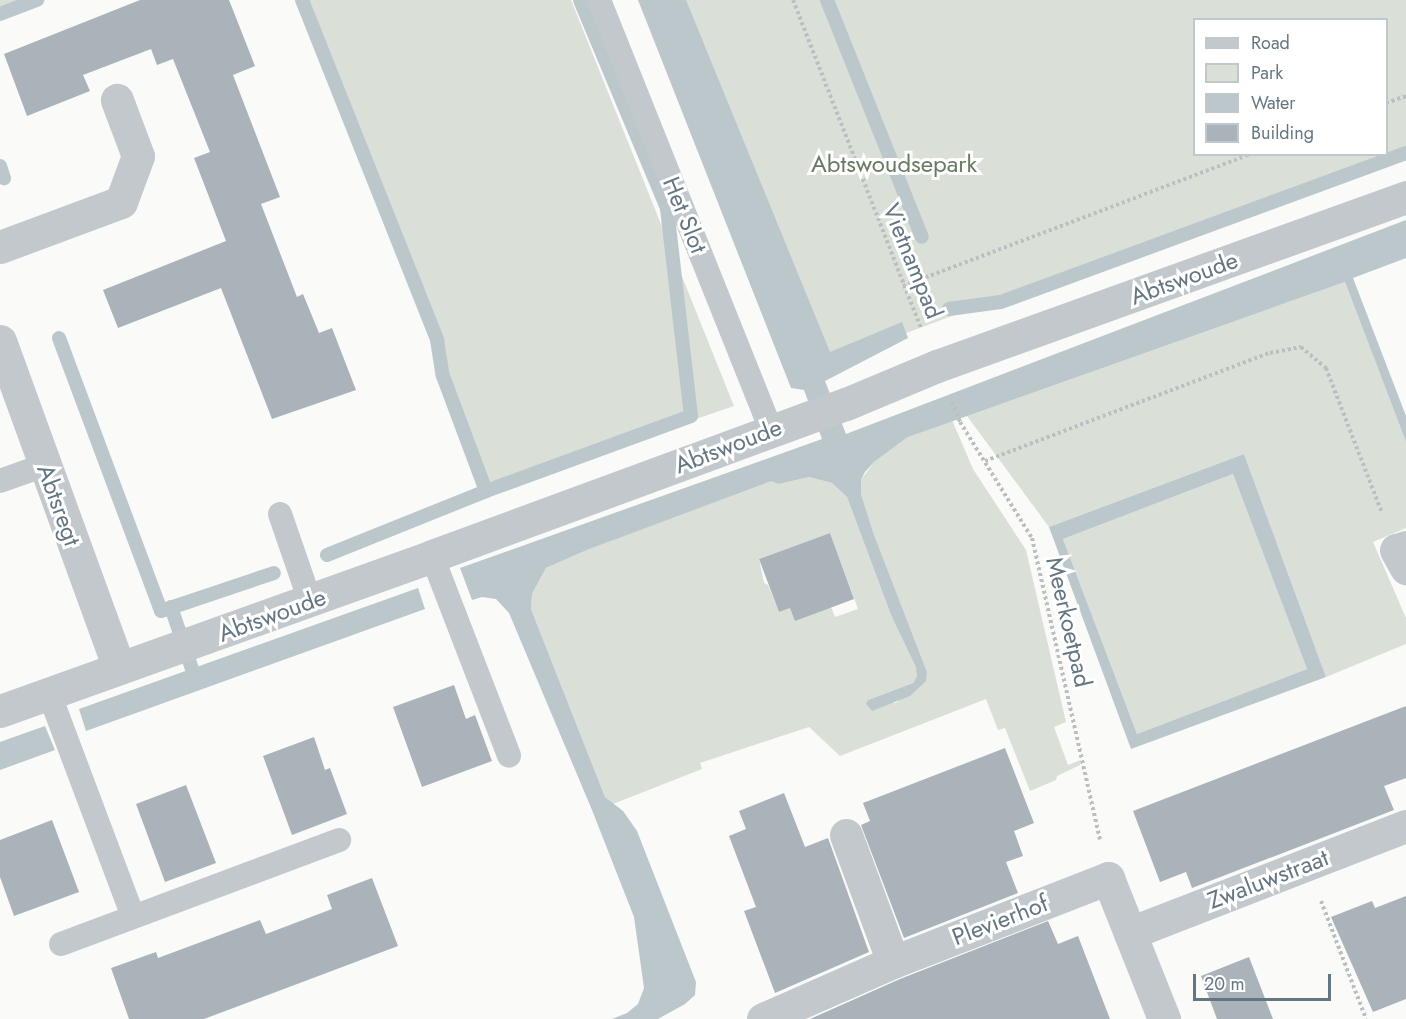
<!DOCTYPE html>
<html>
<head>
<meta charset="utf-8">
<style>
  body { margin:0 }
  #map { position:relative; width:1406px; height:1019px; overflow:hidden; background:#fafaf8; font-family:Jost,sans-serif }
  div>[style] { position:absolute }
  .green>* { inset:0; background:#dadfd7 }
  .water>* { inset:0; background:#bbc7cb }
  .stream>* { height:14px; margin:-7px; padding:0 7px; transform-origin:7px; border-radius:7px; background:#bbc7cb }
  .building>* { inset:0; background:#aab3b9 }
  .path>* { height:4px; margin-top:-2px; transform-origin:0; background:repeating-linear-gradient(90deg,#bbbfc2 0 3px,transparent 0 6px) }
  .service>* { height:24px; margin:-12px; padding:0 12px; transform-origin:12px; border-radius:12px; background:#c3c8cc }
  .minor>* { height:33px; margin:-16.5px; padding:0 16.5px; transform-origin:16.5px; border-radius:16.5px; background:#c3c8cc }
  span { translate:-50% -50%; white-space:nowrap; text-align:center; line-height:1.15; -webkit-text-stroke:6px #fff; paint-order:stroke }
  .park-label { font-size:24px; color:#687a64 }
  .street-label { font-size:24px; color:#657683 }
  .legend { position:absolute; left:1193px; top:18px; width:195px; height:138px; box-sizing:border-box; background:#fff; border:2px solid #c1c8cd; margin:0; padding:8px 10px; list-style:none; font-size:18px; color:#657683 }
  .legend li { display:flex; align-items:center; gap:12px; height:30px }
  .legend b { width:30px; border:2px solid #c1c8cd }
  .scale { position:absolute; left:1193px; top:974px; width:138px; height:27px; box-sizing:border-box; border:3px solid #657683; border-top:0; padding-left:8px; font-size:18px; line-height:21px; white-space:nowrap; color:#657683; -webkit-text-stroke:4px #fff; paint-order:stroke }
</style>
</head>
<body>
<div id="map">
  <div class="green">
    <i style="clip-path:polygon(0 0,37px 0,0 14px)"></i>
    <i style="clip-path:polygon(302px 0,571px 0,734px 406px,486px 491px,443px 376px,437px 340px)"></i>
    <i style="clip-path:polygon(evenodd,654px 0,1406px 0,1406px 153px,1001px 302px,981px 305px,800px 373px,654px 0,1194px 20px,1386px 20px,1386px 154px,1194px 154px,1194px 20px)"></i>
    <i style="clip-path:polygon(1345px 282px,1406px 442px,1406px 528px,1373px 542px,1406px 618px,1406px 644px,1326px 677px,1244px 454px,1049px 527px,967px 416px)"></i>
    <i style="clip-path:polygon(evenodd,952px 420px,973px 469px,1026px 550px,1066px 722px,1054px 727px,1068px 765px,1081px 760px,1080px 765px,1057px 776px,1056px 780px,1030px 791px,1005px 728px,998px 730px,986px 699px,840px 756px,809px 727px,700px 763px,702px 769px,613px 804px,605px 797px,531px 609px,532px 594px,546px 568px,587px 550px,771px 480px,779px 484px,809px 477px,832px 483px,847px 497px,891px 615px,917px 667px,917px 676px,913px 683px,868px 700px,896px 703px,927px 672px,873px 532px,861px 494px,861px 480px,874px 462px,908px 437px,952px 420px,830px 533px,858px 609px,835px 617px,831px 607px,790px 608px,779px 612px,768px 585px,764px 583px,759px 559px,830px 533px)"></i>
    <i style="clip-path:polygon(1233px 474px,1307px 669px,1137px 734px,1063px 539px)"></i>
  </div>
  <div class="water">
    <i style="clip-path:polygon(638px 0,686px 0,830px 352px,902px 322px,908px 338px,825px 381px,846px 434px,1406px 220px,1406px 258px,1353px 278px,1406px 416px,1406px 442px,1345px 282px,908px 437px,874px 462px,865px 472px,861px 480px,861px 494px,873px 532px,927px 672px,926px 681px,910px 696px,872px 711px,866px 704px,868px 700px,913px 683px,917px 676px,916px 667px,891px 615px,847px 497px,832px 483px,809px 477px,779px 484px,771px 481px,587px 550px,546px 568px,532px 594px,531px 609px,605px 797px,623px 811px,637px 831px,696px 982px,695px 995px,685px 1004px,658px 1019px,612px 1019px,627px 1013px,638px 1004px,644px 988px,634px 917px,592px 810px,509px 613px,496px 599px,482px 597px,472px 600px,460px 568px,822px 439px,804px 390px,791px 388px)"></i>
    <i style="clip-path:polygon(evenodd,1244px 454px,1326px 677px,1131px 749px,1049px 527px,1244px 454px,1233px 474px,1307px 669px,1137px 734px,1063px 539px,1233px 474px)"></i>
    <i style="clip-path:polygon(418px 588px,425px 609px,86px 731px,79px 709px)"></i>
    <i style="clip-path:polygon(45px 726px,55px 750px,0 770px,0 742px)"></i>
  </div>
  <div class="stream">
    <i style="left:302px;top:0;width:366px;rotate:68.3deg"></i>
    <i style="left:437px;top:340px;width:36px;rotate:81deg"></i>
    <i style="left:443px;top:376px;width:123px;rotate:69.5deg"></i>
    <i style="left:486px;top:491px;width:218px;rotate:-20.1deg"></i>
    <i style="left:691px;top:416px;width:209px;rotate:-96.6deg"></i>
    <i style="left:667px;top:208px;width:225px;rotate:-112.7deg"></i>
    <i style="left:827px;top:0;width:255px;rotate:68.2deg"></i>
    <i style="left:0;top:14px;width:40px;rotate:-21deg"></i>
    <i style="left:0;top:166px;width:13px;rotate:72deg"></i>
    <i style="left:949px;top:309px;width:52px;rotate:-7.7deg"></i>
    <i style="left:1001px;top:302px;width:432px;rotate:-20.2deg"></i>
    <i style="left:59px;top:338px;width:291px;rotate:69.5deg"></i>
    <i style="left:161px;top:611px;width:119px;rotate:-18.6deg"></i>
    <i style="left:327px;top:555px;width:171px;rotate:-21.9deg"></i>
    <i style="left:171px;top:607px;width:65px;rotate:71.3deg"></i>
  </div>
  <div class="building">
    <i style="clip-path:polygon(140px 0,229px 0,255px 66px,233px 75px,280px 197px,261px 204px,297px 297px,303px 294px,319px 333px,332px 328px,356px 390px,272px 419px,221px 288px,118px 328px,103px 290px,226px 241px,194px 158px,210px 152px,173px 59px,157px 65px,151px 49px,83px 75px,90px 91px,27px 116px,4px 54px)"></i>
    <i style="clip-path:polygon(830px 533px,854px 599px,795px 621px,790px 608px,779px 612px,759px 559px)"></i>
    <i style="clip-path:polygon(454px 685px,466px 719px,475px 715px,492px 761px,422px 787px,393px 707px)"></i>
    <i style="clip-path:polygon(1406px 706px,1406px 778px,1384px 786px,1394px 810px,1192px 888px,1186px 872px,1160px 882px,1133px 811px)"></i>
    <i style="clip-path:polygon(314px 737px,325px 770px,330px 768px,347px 814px,292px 835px,263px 756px)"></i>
    <i style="clip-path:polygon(1005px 748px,1034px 823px,1014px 831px,1023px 856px,1006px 862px,1018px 893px,904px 938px,861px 825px,870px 821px,863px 803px)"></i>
    <i style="clip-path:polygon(186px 785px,216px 863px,165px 882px,136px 804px)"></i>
    <i style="clip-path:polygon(784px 793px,805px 847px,828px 838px,869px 952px,775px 993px,744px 911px,756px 907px,729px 836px,746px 829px,739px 811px)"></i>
    <i style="clip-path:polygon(52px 820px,79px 892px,14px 916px,0 877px,0 840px)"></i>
    <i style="clip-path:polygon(372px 878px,398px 946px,204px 1019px,129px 1019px,111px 968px,156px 952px,158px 958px,260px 920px,266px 934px,332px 909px,327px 895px)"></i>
    <i style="clip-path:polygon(1406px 896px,1406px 999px,1373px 1012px,1331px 917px,1372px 901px,1375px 908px)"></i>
    <i style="clip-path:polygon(1048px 921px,1058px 944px,1078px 936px,1110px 1019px,810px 1019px,900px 979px)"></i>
    <i style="clip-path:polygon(1249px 957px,1273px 1019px,1217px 1019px,1201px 976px)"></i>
  </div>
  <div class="path">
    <i style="left:793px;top:0;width:353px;rotate:68.7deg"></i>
    <i style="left:1386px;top:103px;width:21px;rotate:-19deg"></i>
    <i style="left:903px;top:286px;width:371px;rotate:-20.8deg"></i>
    <i style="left:952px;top:402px;width:22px;rotate:68deg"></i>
    <i style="left:960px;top:422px;width:137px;rotate:58.2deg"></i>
    <i style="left:1032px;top:538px;width:309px;rotate:77.3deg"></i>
    <i style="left:985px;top:461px;width:305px;rotate:-20.8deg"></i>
    <i style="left:1270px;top:353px;width:32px;rotate:-11deg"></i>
    <i style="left:1301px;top:347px;width:33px;rotate:40deg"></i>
    <i style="left:1326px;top:368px;width:155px;rotate:68.9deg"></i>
    <i style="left:1321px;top:901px;width:126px;rotate:69.1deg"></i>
  </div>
  <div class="service">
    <i style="left:599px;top:0;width:463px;rotate:68.2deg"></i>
    <i style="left:0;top:481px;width:48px;rotate:-19.6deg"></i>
    <i style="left:280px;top:514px;width:92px;rotate:71deg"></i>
    <i style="left:432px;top:556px;width:214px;rotate:68.9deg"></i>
    <i style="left:49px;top:693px;width:239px;rotate:69.4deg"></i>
    <i style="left:61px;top:944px;width:297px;rotate:-20.5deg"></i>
  </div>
  <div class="minor">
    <i style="left:0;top:247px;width:129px;rotate:-20.4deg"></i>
    <i style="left:121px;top:202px;width:49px;rotate:-69.7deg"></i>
    <i style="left:138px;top:156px;width:60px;rotate:-110.6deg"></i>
    <i style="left:0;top:341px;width:348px;rotate:70deg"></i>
    <i style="left:1406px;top:547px;width:10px;rotate:163deg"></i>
    <i style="left:1396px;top:550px;width:21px;rotate:61deg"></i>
    <i style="left:0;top:711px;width:459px;rotate:-19.7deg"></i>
    <i style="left:432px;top:556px;width:441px;rotate:-20.2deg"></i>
    <i style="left:846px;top:404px;width:99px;rotate:-22.7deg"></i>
    <i style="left:937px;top:366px;width:499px;rotate:-19.8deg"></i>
    <i style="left:846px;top:835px;width:135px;rotate:69.7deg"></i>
    <i style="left:893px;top:962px;width:231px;rotate:-21.3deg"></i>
    <i style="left:1108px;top:878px;width:152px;rotate:68.3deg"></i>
    <i style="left:1130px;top:933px;width:296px;rotate:-21.2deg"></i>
    <i style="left:763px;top:1019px;width:142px;rotate:-23.7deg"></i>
  </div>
  <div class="park-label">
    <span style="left:894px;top:164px">Abtswoudsepark</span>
  </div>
  <div class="street-label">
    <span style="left:685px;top:215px;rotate:68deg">Het Slot</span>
    <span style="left:913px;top:261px;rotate:68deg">Vietnampad</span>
    <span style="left:1184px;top:278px;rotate:-20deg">Abtswoude</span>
    <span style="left:728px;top:446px;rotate:-21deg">Abtswoude</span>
    <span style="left:59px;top:505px;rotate:70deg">Abtsregt</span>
    <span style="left:272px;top:615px;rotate:-20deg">Abtswoude</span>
    <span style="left:1069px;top:622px;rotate:77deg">Meerkoetpad</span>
    <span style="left:1268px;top:879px;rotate:-21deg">Zwaluwstraat</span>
    <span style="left:1000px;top:920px;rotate:-21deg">Plevierhof</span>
  </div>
  <ul class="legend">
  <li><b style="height:8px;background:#c3c8cc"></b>Road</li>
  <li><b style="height:16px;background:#dadfd7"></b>Park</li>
  <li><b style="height:16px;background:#bbc7cb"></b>Water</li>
  <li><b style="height:16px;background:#aab3b9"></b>Building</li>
  </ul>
  <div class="scale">20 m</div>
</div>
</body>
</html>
